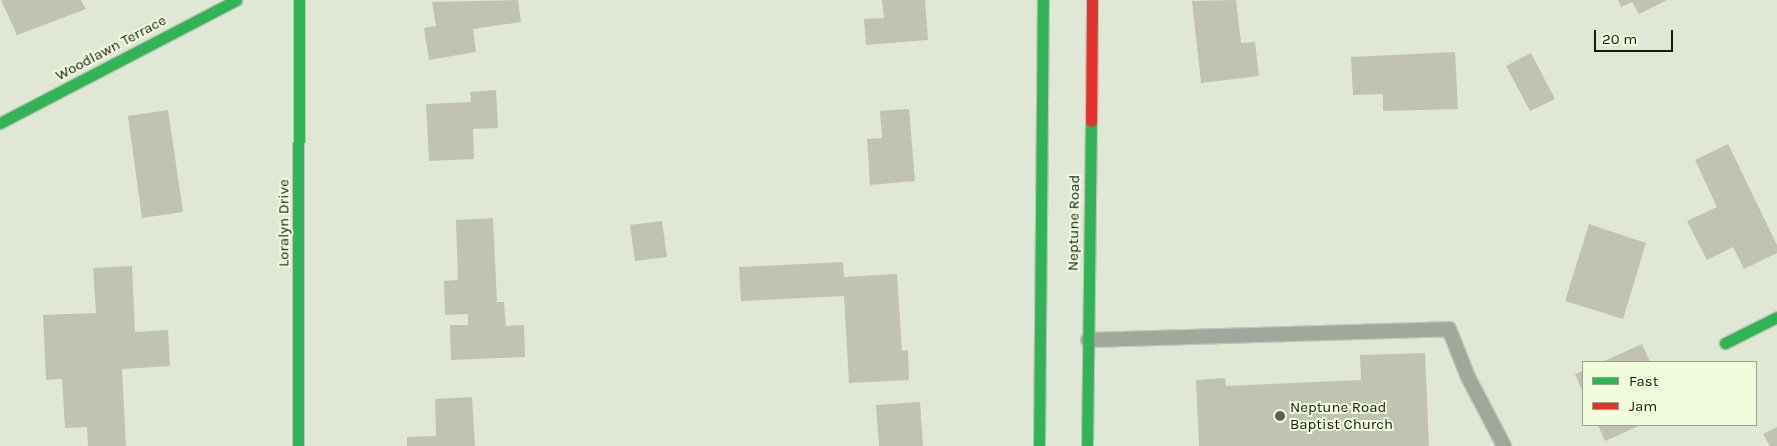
<!DOCTYPE html>
<html>
<head>
<meta charset="utf-8">
<style>
  body { margin:0 }
  #map { position:relative; width:1777px; height:446px; overflow:hidden; background:#e1e7d5; font-family:Karla,sans-serif }
  div>[style] { position:absolute }
  .building>* { inset:0; background:#c1c2b4 }
  .roads { filter:drop-shadow(1px 0 #c0c5b7) drop-shadow(-1px 0 #c0c5b7) drop-shadow(0 1px #c0c5b7) drop-shadow(0 -1px #c0c5b7) }
  .lane>* { height:14px; margin:-7px; padding:0 7px; transform-origin:7px; border-radius:7px; background:#9fa89b }
  .fast>* { height:11px; margin:-5.5px; padding:0 5.5px; transform-origin:5.5px; border-radius:5.5px; background:#30b455 }
  .jam>* { height:11px; margin:-5.5px; padding:0 5.5px; transform-origin:5.5px; border-radius:5.5px; background:#e5322d }
  .dots>* { width:14px; height:14px; translate:-50% -50%; box-sizing:border-box; border:2px solid #f0fcdb; border-radius:50% }
  span { translate:-50% -50%; white-space:nowrap; text-align:center; line-height:1.15; -webkit-text-stroke:4px #f0fcdb; paint-order:stroke }
  .street-label { font-size:15px; color:#171b0f }
  .poi-label { font-size:15px; color:#171b0f }
  .left { translate:0 -50%; text-align:left }
  .legend { position:absolute; left:1582px; top:361px; width:175px; height:65px; box-sizing:border-box; background:#f0fcdb; border:1px solid #99a289; margin:0; padding:6px 9px; list-style:none; font-size:15px; color:#171b0f }
  .legend li { display:flex; align-items:center; gap:10px; height:25px }
  .legend b { width:25px; border:1px solid #99a289 }
  .scale { position:absolute; left:1594px; top:30px; width:79px; height:22px; box-sizing:border-box; border:2px solid #171b0f; border-top:0; padding-left:6px; font-size:15px; line-height:18px; white-space:nowrap; color:#171b0f; -webkit-text-stroke:4px #f0fcdb; paint-order:stroke }
</style>
</head>
<body>
<div id="map">
  <div class="building">
    <i style="clip-path:polygon(1px 0,81px 0,86px 9px,17px 35px)"></i>
    <i style="clip-path:polygon(518px 0,521px 22px,473px 29px,476px 52px,429px 60px,424px 28px,436px 26px,432px 2px)"></i>
    <i style="clip-path:polygon(882px 0,925px 0,928px 40px,866px 45px,864px 19px,884px 18px)"></i>
    <i style="clip-path:polygon(1236px 0,1241px 43px,1255px 42px,1259px 76px,1201px 83px,1192px 1px)"></i>
    <i style="clip-path:polygon(1618px 0,1667px 0,1639px 14px,1632px 2px,1621px 7px)"></i>
    <i style="clip-path:polygon(1455px 52px,1458px 109px,1383px 111px,1383px 94px,1353px 95px,1351px 57px)"></i>
    <i style="clip-path:polygon(1531px 53px,1555px 99px,1530px 111px,1506px 66px)"></i>
    <i style="clip-path:polygon(496px 90px,498px 128px,473px 129px,474px 159px,429px 161px,426px 104px,471px 102px,470px 92px)"></i>
    <i style="clip-path:polygon(909px 109px,915px 181px,870px 185px,867px 139px,882px 138px,880px 111px)"></i>
    <i style="clip-path:polygon(168px 110px,183px 212px,142px 218px,128px 116px)"></i>
    <i style="clip-path:polygon(1728px 144px,1777px 245px,1777px 253px,1744px 269px,1733px 247px,1707px 260px,1687px 221px,1717px 207px,1695px 160px)"></i>
    <i style="clip-path:polygon(493px 218px,497px 302px,504px 302px,506px 326px,524px 325px,525px 357px,451px 360px,450px 325px,468px 325px,468px 314px,445px 315px,444px 281px,458px 280px,456px 220px)"></i>
    <i style="clip-path:polygon(662px 221px,667px 257px,635px 261px,630px 225px)"></i>
    <i style="clip-path:polygon(1589px 224px,1646px 243px,1623px 319px,1565px 301px)"></i>
    <i style="clip-path:polygon(843px 262px,844px 277px,897px 274px,902px 351px,908px 350px,909px 380px,849px 383px,844px 296px,741px 301px,739px 267px)"></i>
    <i style="clip-path:polygon(132px 266px,135px 332px,168px 330px,170px 366px,122px 369px,126px 446px,88px 446px,87px 427px,65px 428px,62px 379px,46px 380px,43px 315px,96px 313px,93px 268px)"></i>
    <i style="clip-path:polygon(1642px 344px,1650px 362px,1602px 362px)"></i>
    <i style="clip-path:polygon(1425px 353px,1429px 446px,1199px 446px,1196px 380px,1225px 378px,1226px 386px,1361px 380px,1360px 355px)"></i>
    <i style="clip-path:polygon(1583px 371px,1583px 393px,1575px 374px)"></i>
    <i style="clip-path:polygon(472px 397px,475px 446px,407px 446px,407px 437px,436px 436px,435px 399px)"></i>
    <i style="clip-path:polygon(920px 402px,923px 446px,879px 446px,876px 405px)"></i>
    <i style="clip-path:polygon(1598px 425px,1641px 425px,1605px 441px)"></i>
    <i style="clip-path:polygon(1777px 427px,1777px 446px,1770px 446px,1763px 434px)"></i>
  </div>
  <div class="roads">
    <div class="lane">
      <i style="left:1088px;top:340px;width:361px;rotate:-1.7deg"></i>
      <i style="left:1449px;top:329px;width:52px;rotate:68.4deg"></i>
      <i style="left:1468px;top:377px;width:78px;rotate:62.4deg"></i>
    </div>
    <div class="fast">
      <i style="left:0;top:123px;width:266px;rotate:-27.5deg"></i>
      <i style="left:1725px;top:343px;width:58px;rotate:-26.6deg"></i>
      <i style="left:298px;top:446px;width:446px;rotate:-89.9deg"></i>
      <i style="left:1039px;top:446px;width:446px;rotate:-89.5deg"></i>
      <i style="left:1087px;top:446px;width:325px;rotate:-89.3deg"></i>
    </div>
    <div class="jam">
      <i style="left:1091px;top:121px;width:121px;rotate:-89.5deg"></i>
    </div>
  </div>
  <div class="dots">
    <i style="left:1280px;top:416px;background:#5e6254"></i>
  </div>
  <div class="street-label">
    <span style="left:111px;top:48px;rotate:-28deg">Woodlawn Terrace</span>
    <span style="left:284px;top:223px;rotate:-90deg">Loralyn Drive</span>
    <span style="left:1074px;top:223px;rotate:-89deg">Neptune Road</span>
  </div>
  <div class="poi-label">
    <span class="left" style="left:1290px;top:416px">Neptune Road<br>Baptist Church</span>
  </div>
  <ul class="legend">
  <li><b style="height:6px;background:#30b455"></b>Fast</li>
  <li><b style="height:6px;background:#e5322d"></b>Jam</li>
  </ul>
  <div class="scale">20 m</div>
</div>
</body>
</html>
